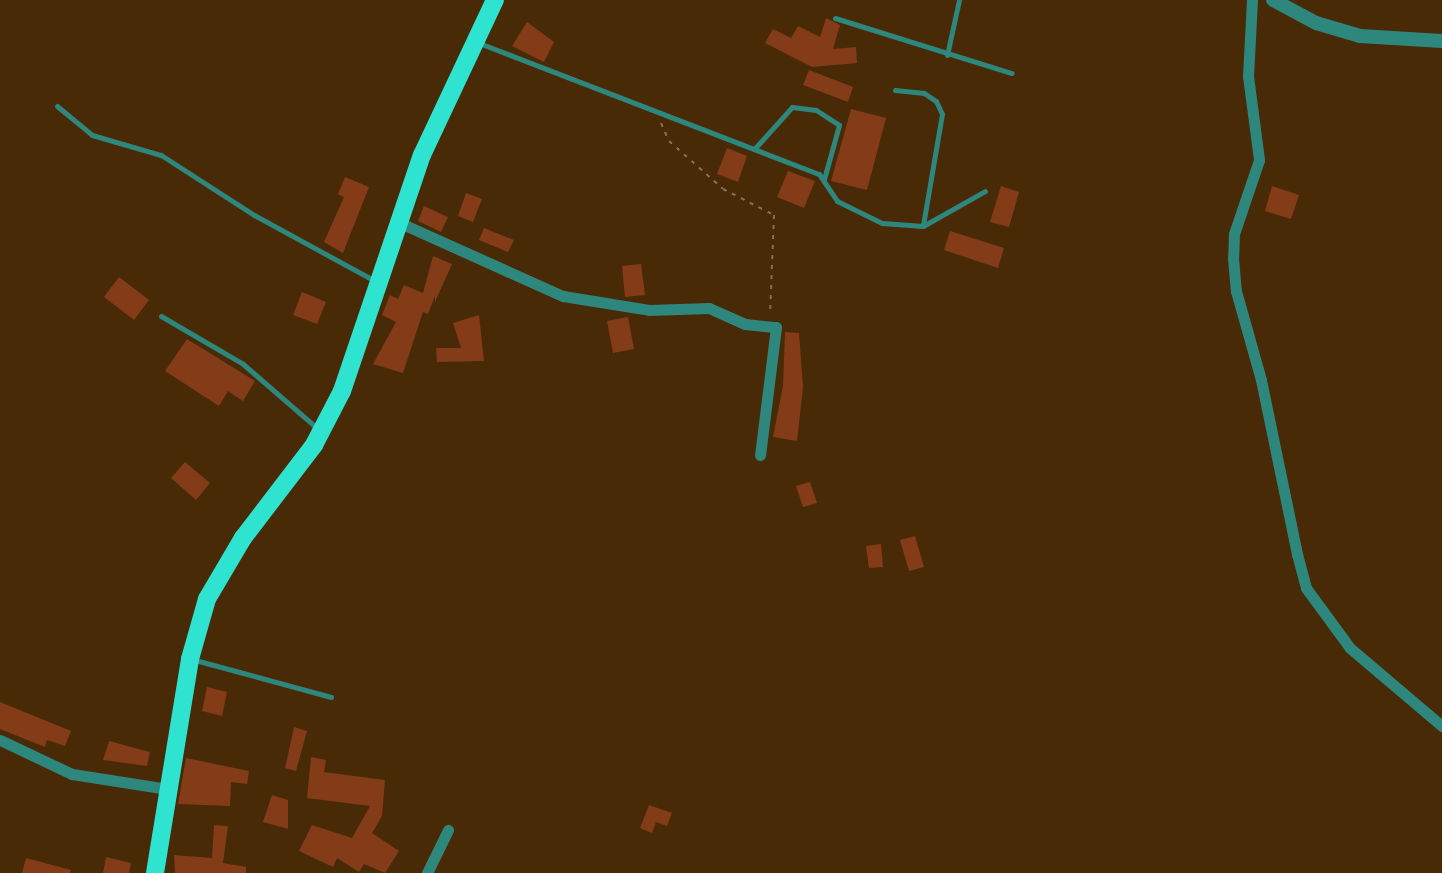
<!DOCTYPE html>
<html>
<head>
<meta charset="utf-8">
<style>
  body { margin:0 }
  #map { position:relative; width:1442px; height:873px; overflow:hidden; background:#492a07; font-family:Overpass,sans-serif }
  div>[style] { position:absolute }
  .building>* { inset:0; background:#833b18 }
  .path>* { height:2px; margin-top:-1px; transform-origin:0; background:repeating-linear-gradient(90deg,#866f56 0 4px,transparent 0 10px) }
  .service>* { height:5px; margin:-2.5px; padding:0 2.5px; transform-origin:2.5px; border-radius:2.5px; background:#2e877c }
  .minor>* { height:11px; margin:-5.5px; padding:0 5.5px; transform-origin:5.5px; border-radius:5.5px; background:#2e877c }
  .tertiary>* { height:14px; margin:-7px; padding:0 7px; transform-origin:7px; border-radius:7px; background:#2e877c }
  .trunk>* { height:18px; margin:-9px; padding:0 9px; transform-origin:9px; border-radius:9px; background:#2ee4d1 }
  span { translate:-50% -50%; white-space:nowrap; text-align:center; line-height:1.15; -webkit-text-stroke:7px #492a07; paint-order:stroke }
</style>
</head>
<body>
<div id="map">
  <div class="building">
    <i style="clip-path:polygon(826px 18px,840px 25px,833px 49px,856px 47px,857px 63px,812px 67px,765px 43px,773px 29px,791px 38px,798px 26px,820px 37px)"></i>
    <i style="clip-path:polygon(527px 22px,554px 42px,544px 62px,512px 46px)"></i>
    <i style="clip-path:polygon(809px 70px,853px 87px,848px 102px,803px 85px)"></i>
    <i style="clip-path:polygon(851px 109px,886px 118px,867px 190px,831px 181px)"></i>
    <i style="clip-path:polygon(727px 148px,747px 156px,738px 182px,717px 174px)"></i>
    <i style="clip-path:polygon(788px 171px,815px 181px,804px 208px,777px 197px)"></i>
    <i style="clip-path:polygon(345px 177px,369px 187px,343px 253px,324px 242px,344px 197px,338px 194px)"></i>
    <i style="clip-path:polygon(1001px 186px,1019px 192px,1009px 227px,990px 222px)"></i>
    <i style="clip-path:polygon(1272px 186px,1299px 195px,1291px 219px,1265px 211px)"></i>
    <i style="clip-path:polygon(466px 193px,482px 199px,473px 222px,458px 216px)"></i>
    <i style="clip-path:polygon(424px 206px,448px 217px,441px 232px,418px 221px)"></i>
    <i style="clip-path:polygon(484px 228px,514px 240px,508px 252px,479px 240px)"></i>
    <i style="clip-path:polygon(950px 231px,1004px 248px,998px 268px,944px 250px)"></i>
    <i style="clip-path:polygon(433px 256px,452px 264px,435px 302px,435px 296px,428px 314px,423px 312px,403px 373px,373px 364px,396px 322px,382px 315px,390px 295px,398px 299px,404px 285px,423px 293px)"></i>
    <i style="clip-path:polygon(641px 264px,645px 295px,625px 297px,622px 266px)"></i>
    <i style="clip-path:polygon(119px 277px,149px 300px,134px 320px,104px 297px)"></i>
    <i style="clip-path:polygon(302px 292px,326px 302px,317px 324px,293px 315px)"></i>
    <i style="clip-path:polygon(479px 315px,484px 361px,437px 362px,436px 348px,461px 348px,453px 323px)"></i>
    <i style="clip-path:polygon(628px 317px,634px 349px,613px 353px,607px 321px)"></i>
    <i style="clip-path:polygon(785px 332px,799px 333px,803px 387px,797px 441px,773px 437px,783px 386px)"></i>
    <i style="clip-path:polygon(187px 339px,255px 381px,243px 401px,228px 391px,219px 406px,165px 371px)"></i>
    <i style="clip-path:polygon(185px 462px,210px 483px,196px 500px,171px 478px)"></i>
    <i style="clip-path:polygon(810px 482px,817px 503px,803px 507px,796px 486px)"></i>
    <i style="clip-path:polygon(915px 536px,924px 567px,909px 571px,900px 540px)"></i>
    <i style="clip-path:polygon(881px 544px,883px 567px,869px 568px,866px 546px)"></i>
    <i style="clip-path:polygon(207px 687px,227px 692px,222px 716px,202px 711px)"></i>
    <i style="clip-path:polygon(0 702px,71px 731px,65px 746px,47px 740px,45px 747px,0 729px)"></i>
    <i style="clip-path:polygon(294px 727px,307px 731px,296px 771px,285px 768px)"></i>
    <i style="clip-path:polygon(109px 741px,150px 752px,147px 766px,103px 760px)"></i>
    <i style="clip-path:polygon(311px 757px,326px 760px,324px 772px,385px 780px,382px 816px,372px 833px,399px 851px,385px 873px,364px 864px,359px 872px,337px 858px,333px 867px,299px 851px,312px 825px,352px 838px,370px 806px,307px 798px)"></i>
    <i style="clip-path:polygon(186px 758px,249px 771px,247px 784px,231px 782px,230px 806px,178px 804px)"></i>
    <i style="clip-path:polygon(272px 795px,288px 800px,288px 829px,263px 822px)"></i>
    <i style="clip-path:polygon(649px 805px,672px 813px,667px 826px,656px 822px,652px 833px,640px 828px)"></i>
    <i style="clip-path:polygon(214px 825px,228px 826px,223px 863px,246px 867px,246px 873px,175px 873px,174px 855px,212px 858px)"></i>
    <i style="clip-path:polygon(106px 857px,131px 863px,129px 873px,103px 873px)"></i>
    <i style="clip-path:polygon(26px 858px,71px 870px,70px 873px,22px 873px)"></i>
  </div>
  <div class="path">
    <i style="left:661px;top:123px;width:20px;rotate:66deg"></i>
    <i style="left:669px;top:141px;width:72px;rotate:41.6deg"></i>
    <i style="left:723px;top:189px;width:57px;rotate:27deg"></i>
    <i style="left:774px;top:215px;width:99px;rotate:92.3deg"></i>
  </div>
  <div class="service">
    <i style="left:835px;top:18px;width:185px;rotate:17.3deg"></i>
    <i style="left:479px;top:43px;width:364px;rotate:21.1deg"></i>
    <i style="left:819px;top:174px;width:32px;rotate:56deg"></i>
    <i style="left:837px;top:201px;width:50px;rotate:26.1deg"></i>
    <i style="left:882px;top:223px;width:41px;rotate:4.2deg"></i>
    <i style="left:923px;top:226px;width:71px;rotate:-29.4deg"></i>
    <i style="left:947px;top:55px;width:56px;rotate:-77.7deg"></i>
    <i style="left:895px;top:90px;width:29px;rotate:6deg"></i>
    <i style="left:924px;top:93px;width:14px;rotate:34deg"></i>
    <i style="left:936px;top:101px;width:14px;rotate:65deg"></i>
    <i style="left:942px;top:114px;width:113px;rotate:99.7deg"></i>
    <i style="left:57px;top:106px;width:45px;rotate:39.6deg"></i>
    <i style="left:92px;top:135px;width:72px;rotate:16.2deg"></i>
    <i style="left:161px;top:155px;width:111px;rotate:32.8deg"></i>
    <i style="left:254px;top:215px;width:138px;rotate:28.6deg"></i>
    <i style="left:756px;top:147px;width:54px;rotate:-48deg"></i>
    <i style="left:792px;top:107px;width:24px;rotate:7deg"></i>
    <i style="left:816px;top:110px;width:27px;rotate:33deg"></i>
    <i style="left:839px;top:125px;width:56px;rotate:105.5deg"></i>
    <i style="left:161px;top:316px;width:95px;rotate:30.3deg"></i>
    <i style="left:243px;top:364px;width:98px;rotate:40.9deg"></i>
    <i style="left:195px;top:660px;width:141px;rotate:15.2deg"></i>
  </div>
  <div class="minor">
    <i style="left:1252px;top:0;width:76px;rotate:93deg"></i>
    <i style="left:1248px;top:76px;width:85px;rotate:82.5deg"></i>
    <i style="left:1259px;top:160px;width:78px;rotate:108.7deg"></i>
    <i style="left:1234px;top:234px;width:24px;rotate:92deg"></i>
    <i style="left:1233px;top:258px;width:33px;rotate:85deg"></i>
    <i style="left:1236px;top:291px;width:92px;rotate:74.3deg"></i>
    <i style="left:1261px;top:380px;width:178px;rotate:78.3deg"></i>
    <i style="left:1297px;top:554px;width:35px;rotate:75deg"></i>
    <i style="left:1306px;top:588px;width:74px;rotate:53.7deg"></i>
    <i style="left:1350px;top:648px;width:121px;rotate:40.3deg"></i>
    <i style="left:398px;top:222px;width:181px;rotate:24.2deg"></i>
    <i style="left:563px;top:296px;width:87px;rotate:9.2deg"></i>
    <i style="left:649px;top:310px;width:60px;rotate:-1.9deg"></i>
    <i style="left:709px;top:308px;width:39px;rotate:24deg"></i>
    <i style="left:745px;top:324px;width:31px;rotate:6deg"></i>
    <i style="left:776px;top:327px;width:129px;rotate:97.1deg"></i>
    <i style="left:0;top:740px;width:80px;rotate:25.3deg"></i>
    <i style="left:72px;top:774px;width:97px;rotate:8.9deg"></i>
    <i style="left:427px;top:873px;width:48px;rotate:-64deg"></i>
  </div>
  <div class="tertiary">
    <i style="left:1273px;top:0;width:49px;rotate:28.1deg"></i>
    <i style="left:1316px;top:23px;width:46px;rotate:16.5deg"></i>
    <i style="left:1360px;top:36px;width:82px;rotate:3.5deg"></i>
  </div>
  <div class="trunk">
    <i style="left:155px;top:873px;width:217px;rotate:-80.7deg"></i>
    <i style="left:190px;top:659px;width:62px;rotate:-74.2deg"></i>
    <i style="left:207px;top:599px;width:71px;rotate:-59.5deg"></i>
    <i style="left:243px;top:538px;width:117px;rotate:-52.6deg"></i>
    <i style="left:314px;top:445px;width:61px;rotate:-62.6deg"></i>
    <i style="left:342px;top:391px;width:249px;rotate:-71.3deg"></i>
    <i style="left:422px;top:155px;width:171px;rotate:-64.8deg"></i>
  </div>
</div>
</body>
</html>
